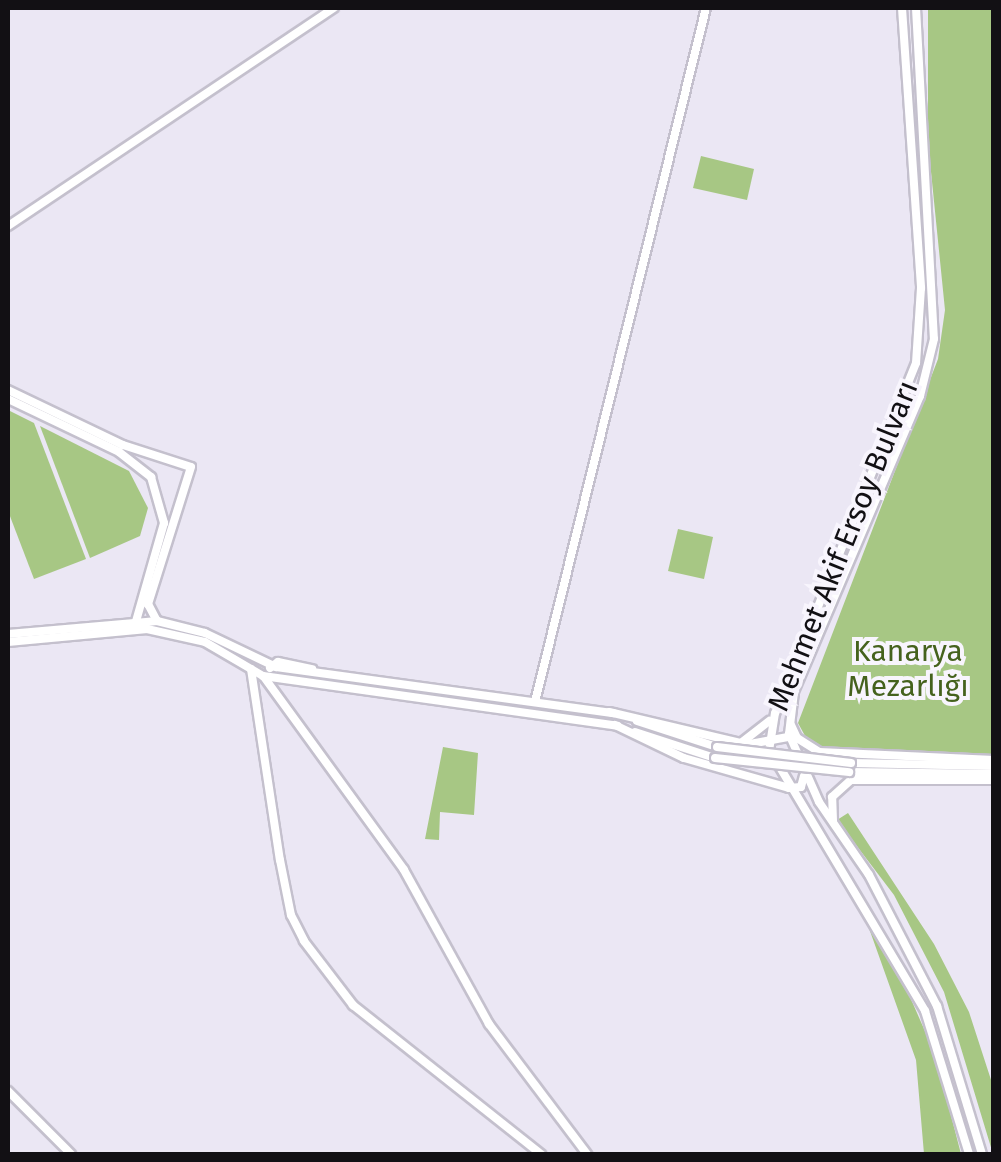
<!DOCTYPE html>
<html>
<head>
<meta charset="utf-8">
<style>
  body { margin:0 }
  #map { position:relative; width:1001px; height:1162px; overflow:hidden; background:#ebe7f4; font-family:"Fira Sans",sans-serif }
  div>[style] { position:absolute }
  .green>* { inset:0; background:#a7c784 }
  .roads { filter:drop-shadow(2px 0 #c4c0cd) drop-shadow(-2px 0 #c4c0cd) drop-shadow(0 2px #c4c0cd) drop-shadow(0 -2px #c4c0cd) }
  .secondary>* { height:8px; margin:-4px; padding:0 4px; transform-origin:4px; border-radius:4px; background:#fff }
  .primary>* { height:8px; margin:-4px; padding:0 4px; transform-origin:4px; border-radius:4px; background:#fff }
  .bridges { filter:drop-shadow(2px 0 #c4c0cd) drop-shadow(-2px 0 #c4c0cd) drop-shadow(0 2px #c4c0cd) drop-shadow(0 -2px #c4c0cd) }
  .secondary-bridge>* { height:8px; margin:-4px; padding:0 4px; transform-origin:4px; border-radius:4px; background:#fff }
  span { translate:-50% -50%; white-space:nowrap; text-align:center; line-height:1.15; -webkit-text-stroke:8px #f8f5fd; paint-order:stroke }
  .street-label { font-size:30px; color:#121014 }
  .park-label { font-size:30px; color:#45621d }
  .frame { position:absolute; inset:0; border:10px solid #121014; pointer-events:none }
</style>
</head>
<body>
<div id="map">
  <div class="green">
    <i style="clip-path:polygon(928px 8px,993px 8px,993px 755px,823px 751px,810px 745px,798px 723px,938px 359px,945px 310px,928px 142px)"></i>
    <i style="clip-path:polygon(701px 156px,754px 169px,747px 200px,693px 188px)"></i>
    <i style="clip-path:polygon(8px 410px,34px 423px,86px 559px,34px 579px,8px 511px)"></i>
    <i style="clip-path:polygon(40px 426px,129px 471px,148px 508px,140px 536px,90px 558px)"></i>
    <i style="clip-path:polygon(678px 529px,713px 537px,704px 579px,668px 571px)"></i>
    <i style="clip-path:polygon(443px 747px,478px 753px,474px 815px,440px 812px,439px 840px,425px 839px)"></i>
    <i style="clip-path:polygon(848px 813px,934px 944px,969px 1012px,993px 1086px,993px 1154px,944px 992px,894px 895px,837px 820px)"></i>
    <i style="clip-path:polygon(865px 917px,903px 981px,935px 1054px,961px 1154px,924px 1154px,916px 1060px)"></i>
  </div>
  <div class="roads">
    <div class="secondary">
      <i style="left:8px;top:226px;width:392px;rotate:-33.8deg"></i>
      <i style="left:8px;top:390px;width:127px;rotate:25.6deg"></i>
      <i style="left:123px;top:445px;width:71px;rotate:17.9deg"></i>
      <i style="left:191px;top:467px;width:144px;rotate:107.4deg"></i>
      <i style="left:148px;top:604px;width:19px;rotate:62deg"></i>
      <i style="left:8px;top:399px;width:123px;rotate:25.5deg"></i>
      <i style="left:119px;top:452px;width:41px;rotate:38deg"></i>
      <i style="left:151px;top:477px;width:48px;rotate:74.2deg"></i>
      <i style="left:164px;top:523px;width:102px;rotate:105.9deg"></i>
      <i style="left:8px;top:634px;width:150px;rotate:-5deg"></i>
      <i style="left:157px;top:621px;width:49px;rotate:14deg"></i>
      <i style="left:205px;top:633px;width:79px;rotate:25.6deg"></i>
      <i style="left:276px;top:667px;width:341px;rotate:7.8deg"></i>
      <i style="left:8px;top:642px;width:140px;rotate:-5.3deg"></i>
      <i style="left:147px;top:629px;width:59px;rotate:12.6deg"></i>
      <i style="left:205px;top:642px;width:67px;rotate:30.4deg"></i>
      <i style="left:263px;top:676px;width:358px;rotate:8deg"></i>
      <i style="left:270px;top:668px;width:10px;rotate:-37deg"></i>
      <i style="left:278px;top:662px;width:35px;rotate:12deg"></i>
      <i style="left:251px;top:669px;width:193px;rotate:81.4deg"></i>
      <i style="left:280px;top:860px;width:56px;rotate:78.7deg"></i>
      <i style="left:291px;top:915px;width:29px;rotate:63deg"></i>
      <i style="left:304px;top:941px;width:81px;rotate:52.6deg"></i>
      <i style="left:353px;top:1005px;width:240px;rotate:38.4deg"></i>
      <i style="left:264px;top:677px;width:238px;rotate:54deg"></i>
      <i style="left:404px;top:870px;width:176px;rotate:61.1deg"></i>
      <i style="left:489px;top:1024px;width:163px;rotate:53deg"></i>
      <i style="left:535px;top:702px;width:715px;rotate:-76.16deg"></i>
      <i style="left:637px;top:721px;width:84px;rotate:18deg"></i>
      <i style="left:635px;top:732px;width:84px;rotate:18deg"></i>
      <i style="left:851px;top:763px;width:143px;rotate:1.2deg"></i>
      <i style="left:849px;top:772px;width:145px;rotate:0.8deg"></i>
      <i style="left:8px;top:1091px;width:89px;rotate:45deg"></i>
    </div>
    <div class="primary">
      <i style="left:902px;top:8px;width:281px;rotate:86.1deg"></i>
      <i style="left:921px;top:288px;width:75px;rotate:93.8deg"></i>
      <i style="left:916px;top:363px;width:377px;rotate:111.9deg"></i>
      <i style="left:775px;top:713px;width:36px;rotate:99deg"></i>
      <i style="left:769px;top:749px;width:305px;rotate:59.2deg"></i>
      <i style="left:925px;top:1011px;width:150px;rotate:72.9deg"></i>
      <i style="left:916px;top:8px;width:331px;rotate:86.9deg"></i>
      <i style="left:934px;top:339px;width:59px;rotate:103.8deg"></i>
      <i style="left:920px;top:396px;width:322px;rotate:113.1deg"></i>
      <i style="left:794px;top:692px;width:42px;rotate:96.8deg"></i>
      <i style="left:789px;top:734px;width:74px;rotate:66.2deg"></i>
      <i style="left:819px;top:802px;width:88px;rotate:55.6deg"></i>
      <i style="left:869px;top:875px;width:148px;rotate:62.6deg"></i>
      <i style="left:937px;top:1006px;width:155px;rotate:73.1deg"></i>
      <i style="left:609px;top:712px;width:136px;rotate:13.2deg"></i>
      <i style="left:741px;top:743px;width:36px;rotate:-38deg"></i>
      <i style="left:615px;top:725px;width:76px;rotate:25.6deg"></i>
      <i style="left:684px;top:758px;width:109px;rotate:15.9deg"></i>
      <i style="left:789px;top:788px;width:12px;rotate:-5deg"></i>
      <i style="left:801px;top:787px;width:11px;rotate:-75deg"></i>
      <i style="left:791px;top:725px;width:14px;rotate:65deg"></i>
      <i style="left:797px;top:738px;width:26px;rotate:32deg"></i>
      <i style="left:819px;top:752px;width:175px;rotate:2.6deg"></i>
      <i style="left:750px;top:744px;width:44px;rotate:-10.5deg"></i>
      <i style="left:833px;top:821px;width:24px;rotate:-92deg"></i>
      <i style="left:832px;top:797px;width:25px;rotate:-42deg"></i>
      <i style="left:851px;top:780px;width:143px"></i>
    </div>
  </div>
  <div class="bridges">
    <div class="secondary-bridge">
      <i style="left:717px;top:747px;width:135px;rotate:6.8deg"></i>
      <i style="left:715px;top:758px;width:135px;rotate:6deg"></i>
    </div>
  </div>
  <div class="street-label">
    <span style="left:843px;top:546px;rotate:-68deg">Mehmet Akif Ersoy Bulvarı</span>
  </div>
  <div class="park-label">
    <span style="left:908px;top:668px">Kanarya<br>Mezarlığı</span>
  </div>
  <div class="frame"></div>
</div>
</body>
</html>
